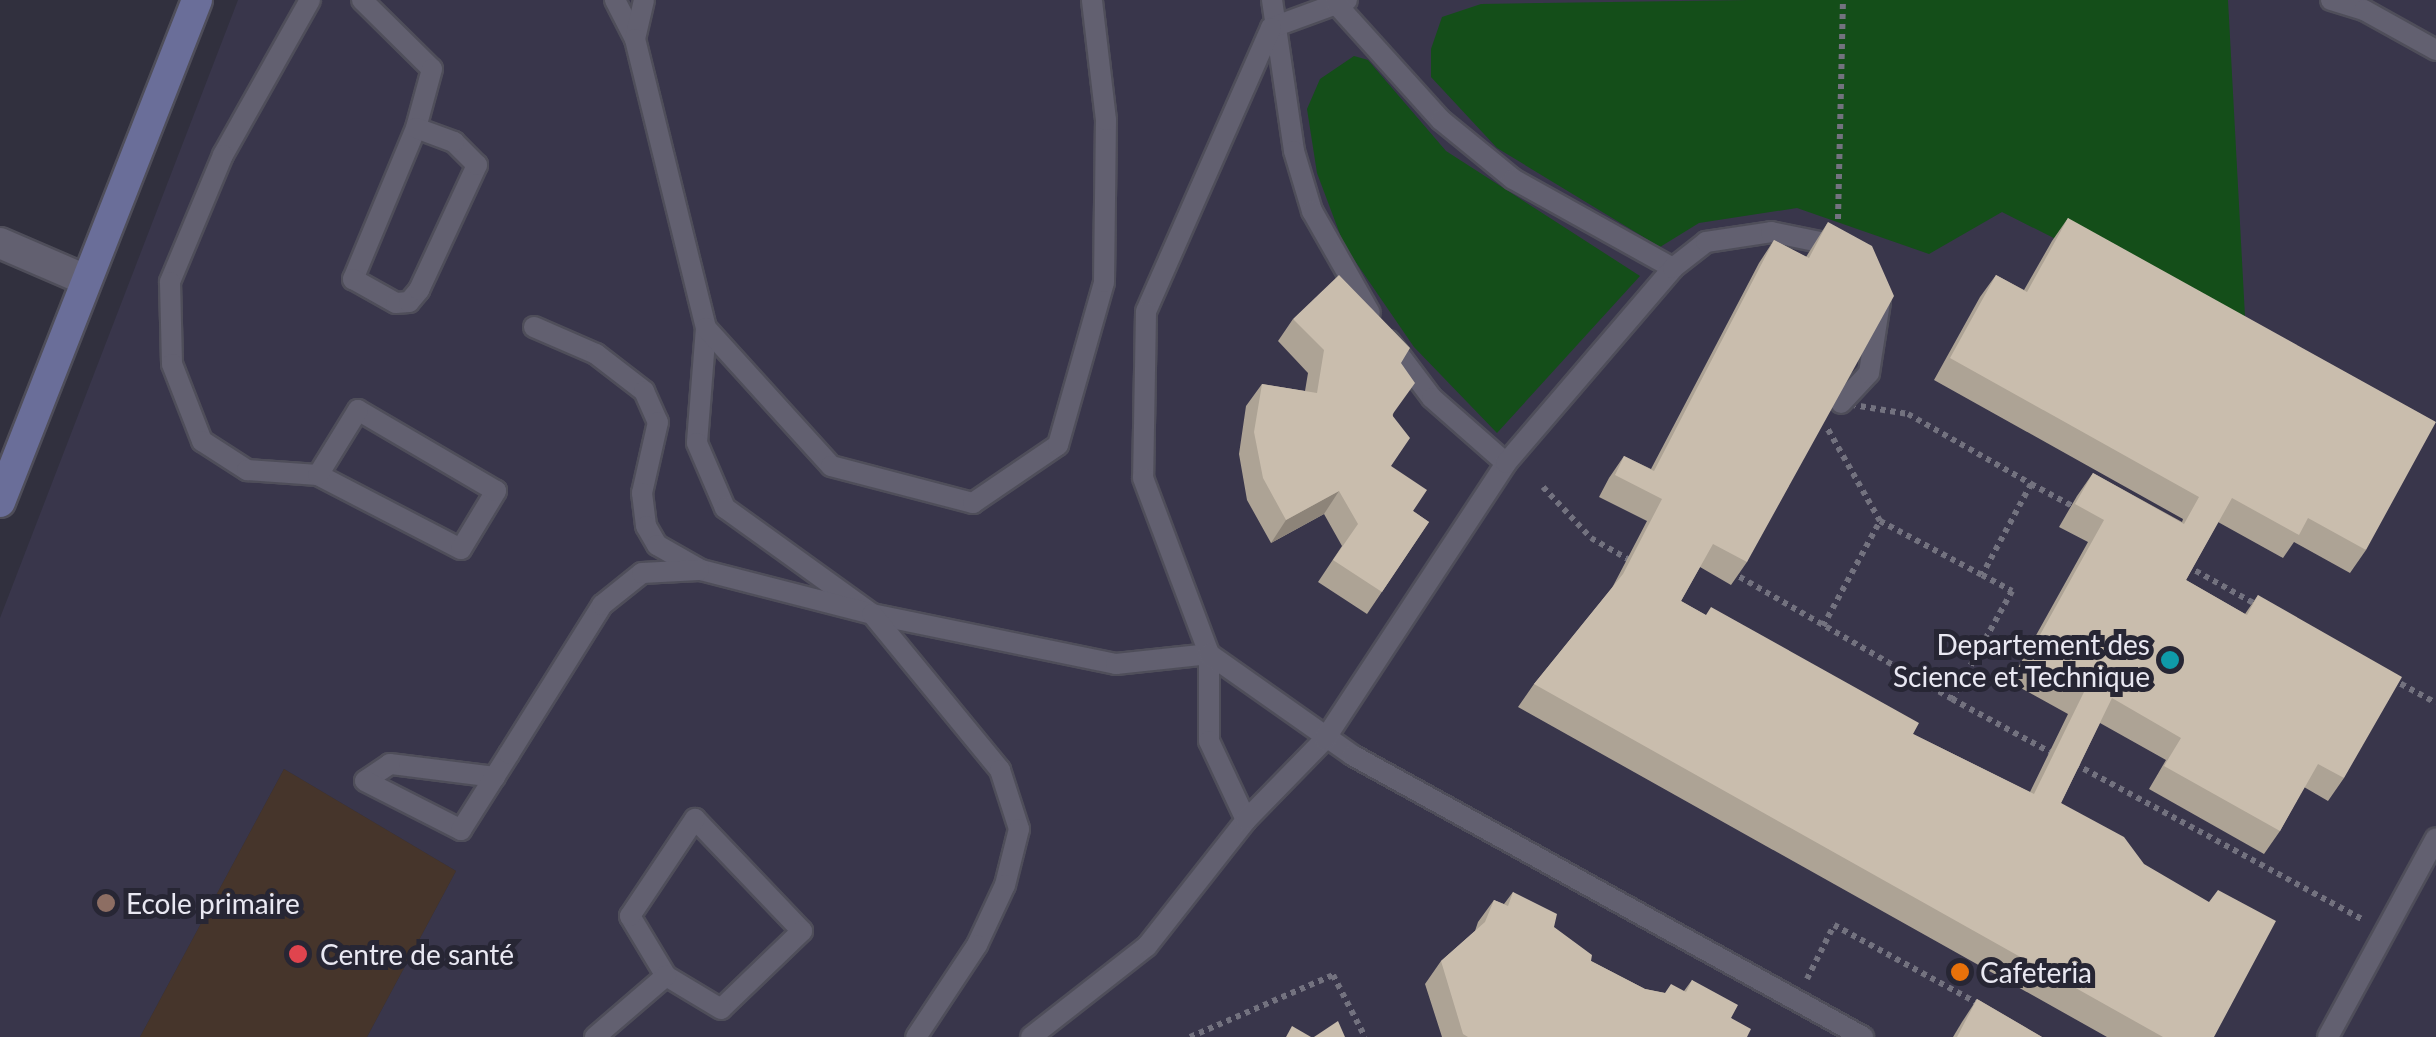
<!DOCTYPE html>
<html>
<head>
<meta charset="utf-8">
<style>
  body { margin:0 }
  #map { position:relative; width:2436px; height:1037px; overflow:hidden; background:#31303e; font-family:Lato,sans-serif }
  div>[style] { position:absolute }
  .built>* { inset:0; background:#39364b }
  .medical>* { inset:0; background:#46352b }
  .green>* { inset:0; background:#144e19 }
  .path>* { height:6px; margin-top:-3px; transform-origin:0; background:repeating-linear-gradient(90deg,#73727f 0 5px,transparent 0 10px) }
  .roads { filter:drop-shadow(2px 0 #4f4e5a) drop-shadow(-2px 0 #4f4e5a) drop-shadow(0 2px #4f4e5a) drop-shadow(0 -2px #4f4e5a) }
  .service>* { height:20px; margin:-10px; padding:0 10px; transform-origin:10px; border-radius:10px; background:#626070 }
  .minor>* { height:30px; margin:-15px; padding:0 15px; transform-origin:15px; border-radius:15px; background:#626070 }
  .secondary>* { height:30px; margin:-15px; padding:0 15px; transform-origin:15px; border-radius:15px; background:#6a6e99 }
  .wall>* { inset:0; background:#ada395 }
  .shaded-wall>* { inset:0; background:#8d8479 }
  .building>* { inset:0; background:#c9bdad }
  .dots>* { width:28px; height:28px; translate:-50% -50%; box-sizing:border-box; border:5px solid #272634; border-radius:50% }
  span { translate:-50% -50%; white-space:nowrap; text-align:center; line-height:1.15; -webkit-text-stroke:10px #272634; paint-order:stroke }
  .poi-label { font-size:28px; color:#e9e8f2 }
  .right { translate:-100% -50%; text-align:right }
  .left { translate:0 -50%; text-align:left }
</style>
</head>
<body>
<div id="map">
  <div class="built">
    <i style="clip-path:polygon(238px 0,2436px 0,2436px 1037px,367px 1037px,456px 871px,284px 769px,140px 1037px,0 1037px,0 618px)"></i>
  </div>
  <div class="medical">
    <i style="clip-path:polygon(284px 769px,456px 871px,367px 1037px,140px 1037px)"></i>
  </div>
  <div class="green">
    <i style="clip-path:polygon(1749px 0,2228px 0,2246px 335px,2002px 212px,1929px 254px,1797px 208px,1699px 223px,1660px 247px,1497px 148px,1431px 77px,1431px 49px,1442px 17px,1481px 4px)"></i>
    <i style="clip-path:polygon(1354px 56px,1368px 60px,1446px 151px,1640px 276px,1497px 433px,1414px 347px,1344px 245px,1317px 173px,1307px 109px,1320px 79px)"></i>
  </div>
  <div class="path">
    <i style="left:1838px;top:219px;width:219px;rotate:-88.7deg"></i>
    <i style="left:1841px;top:403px;width:68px;rotate:9.3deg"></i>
    <i style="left:1908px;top:414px;width:142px;rotate:29.6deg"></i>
    <i style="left:2031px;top:484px;width:103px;rotate:118.3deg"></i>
    <i style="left:1982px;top:575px;width:34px;rotate:28deg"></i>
    <i style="left:2012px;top:591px;width:124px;rotate:119.1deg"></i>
    <i style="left:1952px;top:699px;width:261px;rotate:-150.1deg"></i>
    <i style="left:1726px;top:569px;width:171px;rotate:-62.5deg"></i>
    <i style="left:1805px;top:417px;width:39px;rotate:-21deg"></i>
    <i style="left:2031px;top:484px;width:53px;rotate:28deg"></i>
    <i style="left:1543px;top:487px;width:70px;rotate:46.7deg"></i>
    <i style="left:1591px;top:538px;width:48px;rotate:29.7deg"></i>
    <i style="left:1880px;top:521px;width:115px;rotate:27.9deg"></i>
    <i style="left:2187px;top:566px;width:82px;rotate:29.1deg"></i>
    <i style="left:1823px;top:626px;width:119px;rotate:-61.5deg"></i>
    <i style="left:1880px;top:521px;width:109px;rotate:-119.6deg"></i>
    <i style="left:2392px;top:679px;width:50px;rotate:28.6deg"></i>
    <i style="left:1952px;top:699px;width:111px;rotate:28.4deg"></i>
    <i style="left:2075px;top:764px;width:328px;rotate:28.4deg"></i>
    <i style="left:1807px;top:979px;width:60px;rotate:-63.4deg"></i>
    <i style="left:1834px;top:925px;width:167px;rotate:28.6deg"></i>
    <i style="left:1190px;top:1037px;width:156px;rotate:-23.4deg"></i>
    <i style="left:1333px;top:975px;width:70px;rotate:62.7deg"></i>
  </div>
  <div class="roads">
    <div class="service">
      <i style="left:310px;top:0;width:178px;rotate:119.3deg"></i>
      <i style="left:223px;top:155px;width:138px;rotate:112.7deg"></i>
      <i style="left:170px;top:282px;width:82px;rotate:88.6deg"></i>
      <i style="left:172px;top:364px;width:83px;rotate:68.7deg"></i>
      <i style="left:202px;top:441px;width:54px;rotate:32.8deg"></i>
      <i style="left:247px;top:470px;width:71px;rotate:4deg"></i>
      <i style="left:318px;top:475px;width:161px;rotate:27.4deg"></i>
      <i style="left:461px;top:549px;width:68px;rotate:-58.9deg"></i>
      <i style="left:496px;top:491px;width:160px;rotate:-149.6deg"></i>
      <i style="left:358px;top:410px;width:76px;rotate:121.6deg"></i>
      <i style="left:362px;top:0;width:98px;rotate:44.6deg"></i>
      <i style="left:432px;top:69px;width:61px;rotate:105.2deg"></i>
      <i style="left:416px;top:128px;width:164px;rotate:112.6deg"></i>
      <i style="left:353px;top:279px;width:49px;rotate:29.2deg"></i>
      <i style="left:396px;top:303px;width:13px;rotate:-4deg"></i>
      <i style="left:409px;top:302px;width:16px;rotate:-50deg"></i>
      <i style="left:419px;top:290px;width:138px;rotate:-65.1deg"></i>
      <i style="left:477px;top:165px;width:33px;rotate:-135deg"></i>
      <i style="left:454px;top:142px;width:40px;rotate:-159.8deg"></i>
      <i style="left:615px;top:0;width:44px;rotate:62.9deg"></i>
      <i style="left:644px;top:0;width:40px;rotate:103deg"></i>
      <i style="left:635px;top:39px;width:298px;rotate:76.2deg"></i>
      <i style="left:706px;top:328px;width:115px;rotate:94.5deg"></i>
      <i style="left:697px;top:443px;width:71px;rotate:66.7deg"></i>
      <i style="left:725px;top:508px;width:181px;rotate:35.8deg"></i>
      <i style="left:872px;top:614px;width:249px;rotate:11.6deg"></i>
      <i style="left:1116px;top:664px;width:94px;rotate:-6.1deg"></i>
      <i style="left:1209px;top:654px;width:87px;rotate:90deg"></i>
      <i style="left:1209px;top:741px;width:87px;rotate:64.9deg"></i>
      <i style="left:1272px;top:0;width:153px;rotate:81.7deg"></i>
      <i style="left:1294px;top:151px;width:63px;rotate:73.3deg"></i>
      <i style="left:1312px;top:211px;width:117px;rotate:60.4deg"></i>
      <i style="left:1347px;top:0;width:81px;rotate:159.8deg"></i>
      <i style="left:1271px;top:28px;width:310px;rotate:113.8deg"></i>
      <i style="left:1146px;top:312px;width:166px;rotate:91deg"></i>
      <i style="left:1143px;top:478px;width:188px;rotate:69.4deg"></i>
      <i style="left:1209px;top:654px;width:175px;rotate:35.2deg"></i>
      <i style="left:1352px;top:755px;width:584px;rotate:28.89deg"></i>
      <i style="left:2331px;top:0;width:34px;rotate:17deg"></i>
      <i style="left:2364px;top:10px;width:82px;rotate:29.1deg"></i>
      <i style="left:1337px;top:5px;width:155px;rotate:47.9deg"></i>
      <i style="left:1441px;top:120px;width:93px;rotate:39.3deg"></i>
      <i style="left:1513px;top:179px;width:183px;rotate:29.1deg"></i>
      <i style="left:534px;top:327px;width:68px;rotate:23.5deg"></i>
      <i style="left:596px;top:354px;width:61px;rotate:37.6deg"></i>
      <i style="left:644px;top:391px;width:34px;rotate:66deg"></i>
      <i style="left:658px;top:422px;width:73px;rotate:102.7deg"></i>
      <i style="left:642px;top:493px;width:33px;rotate:83deg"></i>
      <i style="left:646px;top:526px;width:22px;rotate:60deg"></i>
      <i style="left:657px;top:545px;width:51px;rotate:29.6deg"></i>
      <i style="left:701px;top:570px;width:177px;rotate:14.4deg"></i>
      <i style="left:872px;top:614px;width:202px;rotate:50.6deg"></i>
      <i style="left:1000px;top:770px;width:62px;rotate:72.1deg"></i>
      <i style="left:1019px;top:829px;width:58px;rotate:104deg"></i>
      <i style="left:1005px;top:885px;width:66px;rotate:115deg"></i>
      <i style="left:977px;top:945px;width:110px;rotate:123.5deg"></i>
      <i style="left:706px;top:328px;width:186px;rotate:47.8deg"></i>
      <i style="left:831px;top:466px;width:147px;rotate:14.6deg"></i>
      <i style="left:973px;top:503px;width:103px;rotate:-34.3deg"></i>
      <i style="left:1058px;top:445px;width:169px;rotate:-74.2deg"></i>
      <i style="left:1104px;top:282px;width:162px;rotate:-89.3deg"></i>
      <i style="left:1106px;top:120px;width:121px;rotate:-96.7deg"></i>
      <i style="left:1389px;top:341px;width:71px;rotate:53deg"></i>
      <i style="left:1432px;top:398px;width:98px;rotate:41.3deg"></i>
      <i style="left:1841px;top:403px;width:41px;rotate:-47deg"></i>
      <i style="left:1869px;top:373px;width:72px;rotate:-81.2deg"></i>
      <i style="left:495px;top:777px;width:106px;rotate:-172.9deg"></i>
      <i style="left:390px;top:764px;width:30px;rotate:146deg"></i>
      <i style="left:365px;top:781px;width:108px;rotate:27deg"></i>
      <i style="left:461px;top:830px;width:90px;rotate:-57.7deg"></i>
      <i style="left:509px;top:754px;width:176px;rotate:-58deg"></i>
      <i style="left:602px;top:605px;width:51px;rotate:-38.7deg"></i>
      <i style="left:642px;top:573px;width:57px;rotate:-3deg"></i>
      <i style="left:695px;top:819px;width:155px;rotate:46.3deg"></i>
      <i style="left:802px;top:931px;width:112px;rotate:136.1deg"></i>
      <i style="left:721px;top:1009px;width:64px;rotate:-149deg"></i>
      <i style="left:666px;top:976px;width:70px;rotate:-121deg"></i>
      <i style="left:630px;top:916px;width:117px;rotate:-56.2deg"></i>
      <i style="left:595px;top:1037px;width:94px;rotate:-40.7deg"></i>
      <i style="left:1031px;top:1037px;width:147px;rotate:-38.1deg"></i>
      <i style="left:1147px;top:946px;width:160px;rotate:-51.8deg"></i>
      <i style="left:1246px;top:820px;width:113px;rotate:-45.7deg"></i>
      <i style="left:1325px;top:739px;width:330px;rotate:-56.7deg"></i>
      <i style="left:1506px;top:463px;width:257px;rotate:-49.4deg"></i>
      <i style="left:1673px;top:268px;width:42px;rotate:-38.2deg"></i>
      <i style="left:1706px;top:242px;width:66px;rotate:-8.7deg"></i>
      <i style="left:1771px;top:232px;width:69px;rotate:11.6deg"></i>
      <i style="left:2328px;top:1037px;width:226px;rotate:-61.5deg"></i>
    </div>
    <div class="minor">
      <i style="left:0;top:243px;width:94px;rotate:23.3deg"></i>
    </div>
    <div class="secondary">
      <i style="left:0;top:502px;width:539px;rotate:-68.57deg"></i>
    </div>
  </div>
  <div class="wall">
    <i style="clip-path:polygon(2068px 218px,2366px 550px,2350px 573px,2294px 542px,2283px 558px,2218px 522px,2186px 580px,2245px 614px,2258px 595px,2344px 778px,2328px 801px,2304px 787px,2280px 831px,2264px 854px,2149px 789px,2166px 760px,2100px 723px,2061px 803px,2214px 1037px,2107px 1037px,1518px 707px,1534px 684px,1612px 588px,1647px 521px,1599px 497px,1609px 478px,1624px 456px,1651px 469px,1759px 263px,1774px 240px,1806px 257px,1828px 222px,1747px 562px,1731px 585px,1700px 567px,1681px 601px,1913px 734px,2030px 792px,2068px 714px,2010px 682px,2088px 542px,2059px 527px,2077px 496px,2093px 473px,2182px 522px,2183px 519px,1934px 380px,1980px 297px,1996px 275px,2024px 290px,2052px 241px)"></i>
    <i style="clip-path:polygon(1293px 319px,1401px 363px,1393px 415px,1391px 466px,1413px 511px,1429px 522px,1367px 614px,1318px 582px,1342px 546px,1324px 514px,1271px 543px,1247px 500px,1239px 454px,1246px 406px,1262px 384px,1305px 391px,1308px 373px,1278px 341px)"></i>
    <i style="clip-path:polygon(1513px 892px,1591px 961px,1645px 989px,1665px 993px,1684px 991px,1692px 980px,1731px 1018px,1747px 1037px,1442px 1037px,1425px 984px,1441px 961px,1475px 931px,1478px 922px,1494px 900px,1504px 904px)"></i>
    <i style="clip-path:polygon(1977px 999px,2042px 1037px,1953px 1037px,1962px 1022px)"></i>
  </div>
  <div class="shaded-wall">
    <i style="clip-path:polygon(1339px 491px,1324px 514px,1271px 543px,1286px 520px)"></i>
  </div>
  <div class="building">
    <i style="clip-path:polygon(2068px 218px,2436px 422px,2366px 550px,2308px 518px,2299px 535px,2232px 498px,2186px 580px,2247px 615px,2258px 595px,2402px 677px,2344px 778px,2318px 764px,2280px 831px,2164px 766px,2181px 738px,2112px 698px,2061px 803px,2124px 837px,2144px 864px,2209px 902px,2218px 890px,2276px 921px,2214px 1037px,2163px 1037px,1534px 684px,1623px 574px,1662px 499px,1615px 475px,1624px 456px,1654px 471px,1774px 240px,1809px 258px,1828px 222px,1872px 246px,1894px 296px,1747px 562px,1713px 544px,1681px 601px,1706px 615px,1711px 607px,1919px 723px,1913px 734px,2034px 794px,2084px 692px,2026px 660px,2104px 520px,2075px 504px,2093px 473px,2184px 524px,2199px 497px,1950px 358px,1996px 275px,2027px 292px)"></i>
    <i style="clip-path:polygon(1339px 275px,1410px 348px,1401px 363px,1415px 383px,1392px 415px,1410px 438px,1391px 466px,1427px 490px,1413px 511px,1429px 522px,1382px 592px,1333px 560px,1358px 524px,1339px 491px,1286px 520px,1263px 478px,1254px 432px,1262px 384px,1317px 393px,1324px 350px,1293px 319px)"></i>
    <i style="clip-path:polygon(1513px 892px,1557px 914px,1554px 927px,1592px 955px,1591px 961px,1645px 989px,1665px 993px,1671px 984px,1686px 992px,1692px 980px,1738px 1005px,1731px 1018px,1751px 1029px,1747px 1037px,1468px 1037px,1463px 1034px,1441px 961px,1485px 922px,1494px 900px,1508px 906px)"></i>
    <i style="clip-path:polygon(1977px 999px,2042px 1037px,1957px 1037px)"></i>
    <i style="clip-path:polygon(1338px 1021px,1345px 1037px,1314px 1037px)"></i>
    <i style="clip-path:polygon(1292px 1026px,1311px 1037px,1286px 1037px)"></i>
  </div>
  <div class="dots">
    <i style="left:2170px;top:660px;background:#0f9aa8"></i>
    <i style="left:106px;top:903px;background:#8d6e63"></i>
    <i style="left:298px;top:954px;background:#e0444e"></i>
    <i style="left:1960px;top:972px;background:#e8710a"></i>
  </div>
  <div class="poi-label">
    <span class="right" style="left:2150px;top:660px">Departement des<br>Science et Technique</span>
    <span class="left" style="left:126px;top:903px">Ecole primaire</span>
    <span class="left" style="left:320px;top:954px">Centre de santé</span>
    <span class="left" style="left:1980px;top:972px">Cafeteria</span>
  </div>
</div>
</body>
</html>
